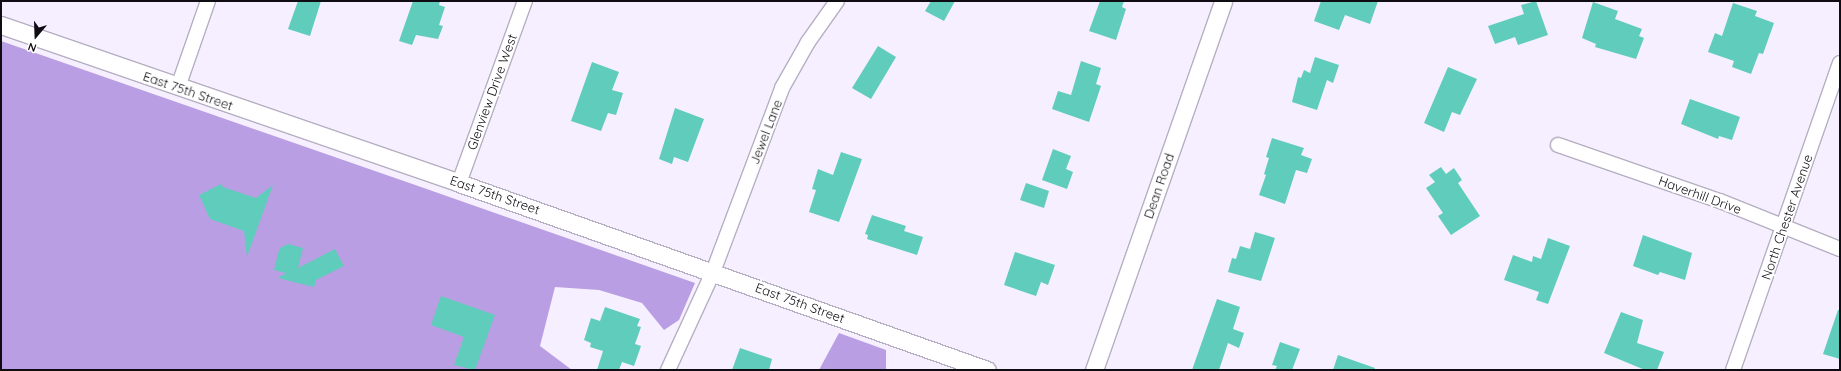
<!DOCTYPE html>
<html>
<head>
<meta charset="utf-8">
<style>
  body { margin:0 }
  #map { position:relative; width:1841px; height:371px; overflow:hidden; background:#f5efff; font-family:Quicksand,sans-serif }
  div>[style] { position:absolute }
  .forest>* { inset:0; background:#ba9ee3 }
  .building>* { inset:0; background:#60ccbc }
  .roads { filter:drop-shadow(1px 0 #b6afc2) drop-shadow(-1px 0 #b6afc2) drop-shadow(0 1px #b6afc2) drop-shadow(0 -1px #b6afc2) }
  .minor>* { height:14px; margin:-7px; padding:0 7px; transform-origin:7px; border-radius:7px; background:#fff }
  .tertiary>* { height:17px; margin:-8.5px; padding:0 8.5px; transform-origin:8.5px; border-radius:8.5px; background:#fff }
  span { translate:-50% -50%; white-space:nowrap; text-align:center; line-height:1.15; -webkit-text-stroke:3.5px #fff; paint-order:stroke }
  .street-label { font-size:13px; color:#0f0d13 }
  .frame { position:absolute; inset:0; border:2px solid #0f0d13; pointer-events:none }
  .north { position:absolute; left:16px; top:16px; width:40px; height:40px; -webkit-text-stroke:3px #fff; paint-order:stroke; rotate:199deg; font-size:11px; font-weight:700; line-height:16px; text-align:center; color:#0f0d13 }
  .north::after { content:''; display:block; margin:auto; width:14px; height:18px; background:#0f0d13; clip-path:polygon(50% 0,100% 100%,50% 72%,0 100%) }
</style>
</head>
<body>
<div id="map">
  <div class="forest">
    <i style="clip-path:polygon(1px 41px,421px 187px,695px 283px,679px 320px,664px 330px,642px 303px,599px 290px,555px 287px,540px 346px,572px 370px,1px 370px)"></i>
    <i style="clip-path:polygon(839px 333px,886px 350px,886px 370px,819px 370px)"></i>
  </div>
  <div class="building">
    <i style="clip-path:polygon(298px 1px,321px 1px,310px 36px,288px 29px)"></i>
    <i style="clip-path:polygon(413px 1px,440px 1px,439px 5px,445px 7px,439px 25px,443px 26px,438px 39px,416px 35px,412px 45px,399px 41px)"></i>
    <i style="clip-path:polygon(931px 1px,955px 1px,944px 21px,925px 11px)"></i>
    <i style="clip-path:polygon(1100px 1px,1124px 1px,1122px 7px,1126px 9px,1116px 40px,1089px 31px)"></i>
    <i style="clip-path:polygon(1321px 1px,1378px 1px,1370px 24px,1345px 15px,1339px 30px,1314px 21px)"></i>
    <i style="clip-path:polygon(1536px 1px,1548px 35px,1518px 45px,1515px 37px,1495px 44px,1488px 26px,1524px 14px,1521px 5px)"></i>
    <i style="clip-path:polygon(1593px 2px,1618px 11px,1615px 19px,1642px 29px,1639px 36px,1644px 38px,1636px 59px,1595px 47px,1596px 44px,1582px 38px)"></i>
    <i style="clip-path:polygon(1733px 3px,1757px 11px,1755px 16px,1774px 23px,1763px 54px,1759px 53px,1751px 74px,1732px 67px,1734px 61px,1708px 52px,1715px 33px,1722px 36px)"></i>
    <i style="clip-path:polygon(878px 46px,896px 57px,871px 99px,852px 88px)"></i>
    <i style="clip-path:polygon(1315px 57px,1339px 65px,1333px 83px,1327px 80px,1317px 110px,1292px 102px,1298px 77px,1301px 78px,1304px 70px,1310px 73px)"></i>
    <i style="clip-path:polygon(1081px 61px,1101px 68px,1096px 84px,1101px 86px,1089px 122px,1052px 109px,1058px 91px,1071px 95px)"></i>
    <i style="clip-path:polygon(592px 62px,619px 72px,612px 90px,623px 93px,616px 115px,608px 113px,601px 131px,571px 121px)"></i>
    <i style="clip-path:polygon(1448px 67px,1477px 79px,1460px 115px,1452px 112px,1444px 132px,1424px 123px)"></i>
    <i style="clip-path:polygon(1690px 99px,1740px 117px,1732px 140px,1719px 136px,1718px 139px,1681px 124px)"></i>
    <i style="clip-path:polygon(675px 108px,704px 119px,688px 162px,674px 157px,672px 164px,659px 159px)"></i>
    <i style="clip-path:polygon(1272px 138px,1304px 148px,1301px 155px,1312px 159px,1307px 173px,1296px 170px,1285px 204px,1259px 195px,1266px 175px,1264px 174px,1269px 158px,1266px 157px)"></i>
    <i style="clip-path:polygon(1053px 149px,1071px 156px,1066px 169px,1073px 172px,1067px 189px,1042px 180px)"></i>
    <i style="clip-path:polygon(841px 152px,862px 159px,839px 222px,809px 212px,816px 190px,812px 189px,818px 169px,833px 175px)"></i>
    <i style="clip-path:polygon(1441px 167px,1446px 174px,1454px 168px,1462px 180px,1458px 183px,1480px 216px,1451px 235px,1438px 216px,1443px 213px,1426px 188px,1435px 182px,1429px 175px)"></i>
    <i style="clip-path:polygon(1026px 183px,1049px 191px,1044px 208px,1020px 200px)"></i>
    <i style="clip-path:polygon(221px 184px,223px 187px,256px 198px,273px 185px,247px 257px,244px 231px,210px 219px,199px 195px)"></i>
    <i style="clip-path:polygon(872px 215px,906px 226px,904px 231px,923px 237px,917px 255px,867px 239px,868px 235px,865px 234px)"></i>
    <i style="clip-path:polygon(1255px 232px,1275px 238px,1261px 281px,1228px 272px,1232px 258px,1236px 259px,1240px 246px,1250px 249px)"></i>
    <i style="clip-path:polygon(1643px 235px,1692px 253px,1685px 280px,1660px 272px,1658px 275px,1633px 266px)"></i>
    <i style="clip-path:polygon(1548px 238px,1570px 246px,1548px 304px,1536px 300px,1539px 292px,1504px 280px,1513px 255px,1532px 262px,1533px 256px,1541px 259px)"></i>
    <i style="clip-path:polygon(288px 244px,303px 248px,298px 268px,335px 249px,344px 266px,316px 280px,314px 287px,278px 278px,286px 273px,274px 270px,278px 254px,280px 248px)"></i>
    <i style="clip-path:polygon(1015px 252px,1055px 265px,1048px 285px,1041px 282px,1036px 296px,1004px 285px)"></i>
    <i style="clip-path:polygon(441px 296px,495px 315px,475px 370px,454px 365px,464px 337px,431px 325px)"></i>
    <i style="clip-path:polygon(1217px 299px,1240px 307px,1233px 329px,1244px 333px,1239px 348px,1228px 343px,1219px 370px,1192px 370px)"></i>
    <i style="clip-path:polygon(605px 307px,640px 319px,637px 326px,641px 327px,635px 344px,641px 346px,634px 366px,622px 362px,619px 370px,597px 370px,603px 351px,590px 347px,591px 343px,584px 340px,591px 318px,600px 321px)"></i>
    <i style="clip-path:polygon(1838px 310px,1840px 310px,1840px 359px,1823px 354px)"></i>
    <i style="clip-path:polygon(1621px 312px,1643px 320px,1637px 343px,1664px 352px,1657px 370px,1645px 370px,1604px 353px)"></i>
    <i style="clip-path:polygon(1280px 342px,1300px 349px,1292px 370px,1275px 370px,1277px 366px,1272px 365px)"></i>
    <i style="clip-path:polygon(740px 348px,772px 359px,769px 370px,732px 370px)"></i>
    <i style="clip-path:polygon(1338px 355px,1375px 368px,1374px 370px,1333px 370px)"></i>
  </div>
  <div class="roads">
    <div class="minor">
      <i style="left:178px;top:87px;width:91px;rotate:-70.8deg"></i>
      <i style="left:1558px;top:145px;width:171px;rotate:19.1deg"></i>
      <i style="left:1720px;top:201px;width:129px;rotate:21.8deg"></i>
      <i style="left:459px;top:183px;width:194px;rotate:-70.1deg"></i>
      <i style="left:668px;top:370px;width:108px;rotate:-65.3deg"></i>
      <i style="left:713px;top:272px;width:197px;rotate:-69.4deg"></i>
      <i style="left:782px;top:88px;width:53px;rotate:-60.5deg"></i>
      <i style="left:808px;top:42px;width:50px;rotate:-54.7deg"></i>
      <i style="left:1733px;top:370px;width:325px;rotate:-70.8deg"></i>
    </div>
    <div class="tertiary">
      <i style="left:1px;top:25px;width:484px;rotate:19deg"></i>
      <i style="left:459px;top:183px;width:560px;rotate:19.5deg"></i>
      <i style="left:1094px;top:370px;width:391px;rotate:-70.7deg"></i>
    </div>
  </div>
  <div class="street-label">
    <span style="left:188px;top:91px;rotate:19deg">East 75th Street</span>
    <span style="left:492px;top:92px;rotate:-70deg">Glenview Drive West</span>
    <span style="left:766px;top:132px;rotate:-69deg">Jewel Lane</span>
    <span style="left:1159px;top:186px;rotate:-71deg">Dean Road</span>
    <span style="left:495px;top:195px;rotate:19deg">East 75th Street</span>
    <span style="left:1700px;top:195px;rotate:20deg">Haverhill Drive</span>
    <span style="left:1787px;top:217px;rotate:-71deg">North Chester Avenue</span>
    <span style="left:800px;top:303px;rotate:20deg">East 75th Street</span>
  </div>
  <div class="frame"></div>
  <div class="north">N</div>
</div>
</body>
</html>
